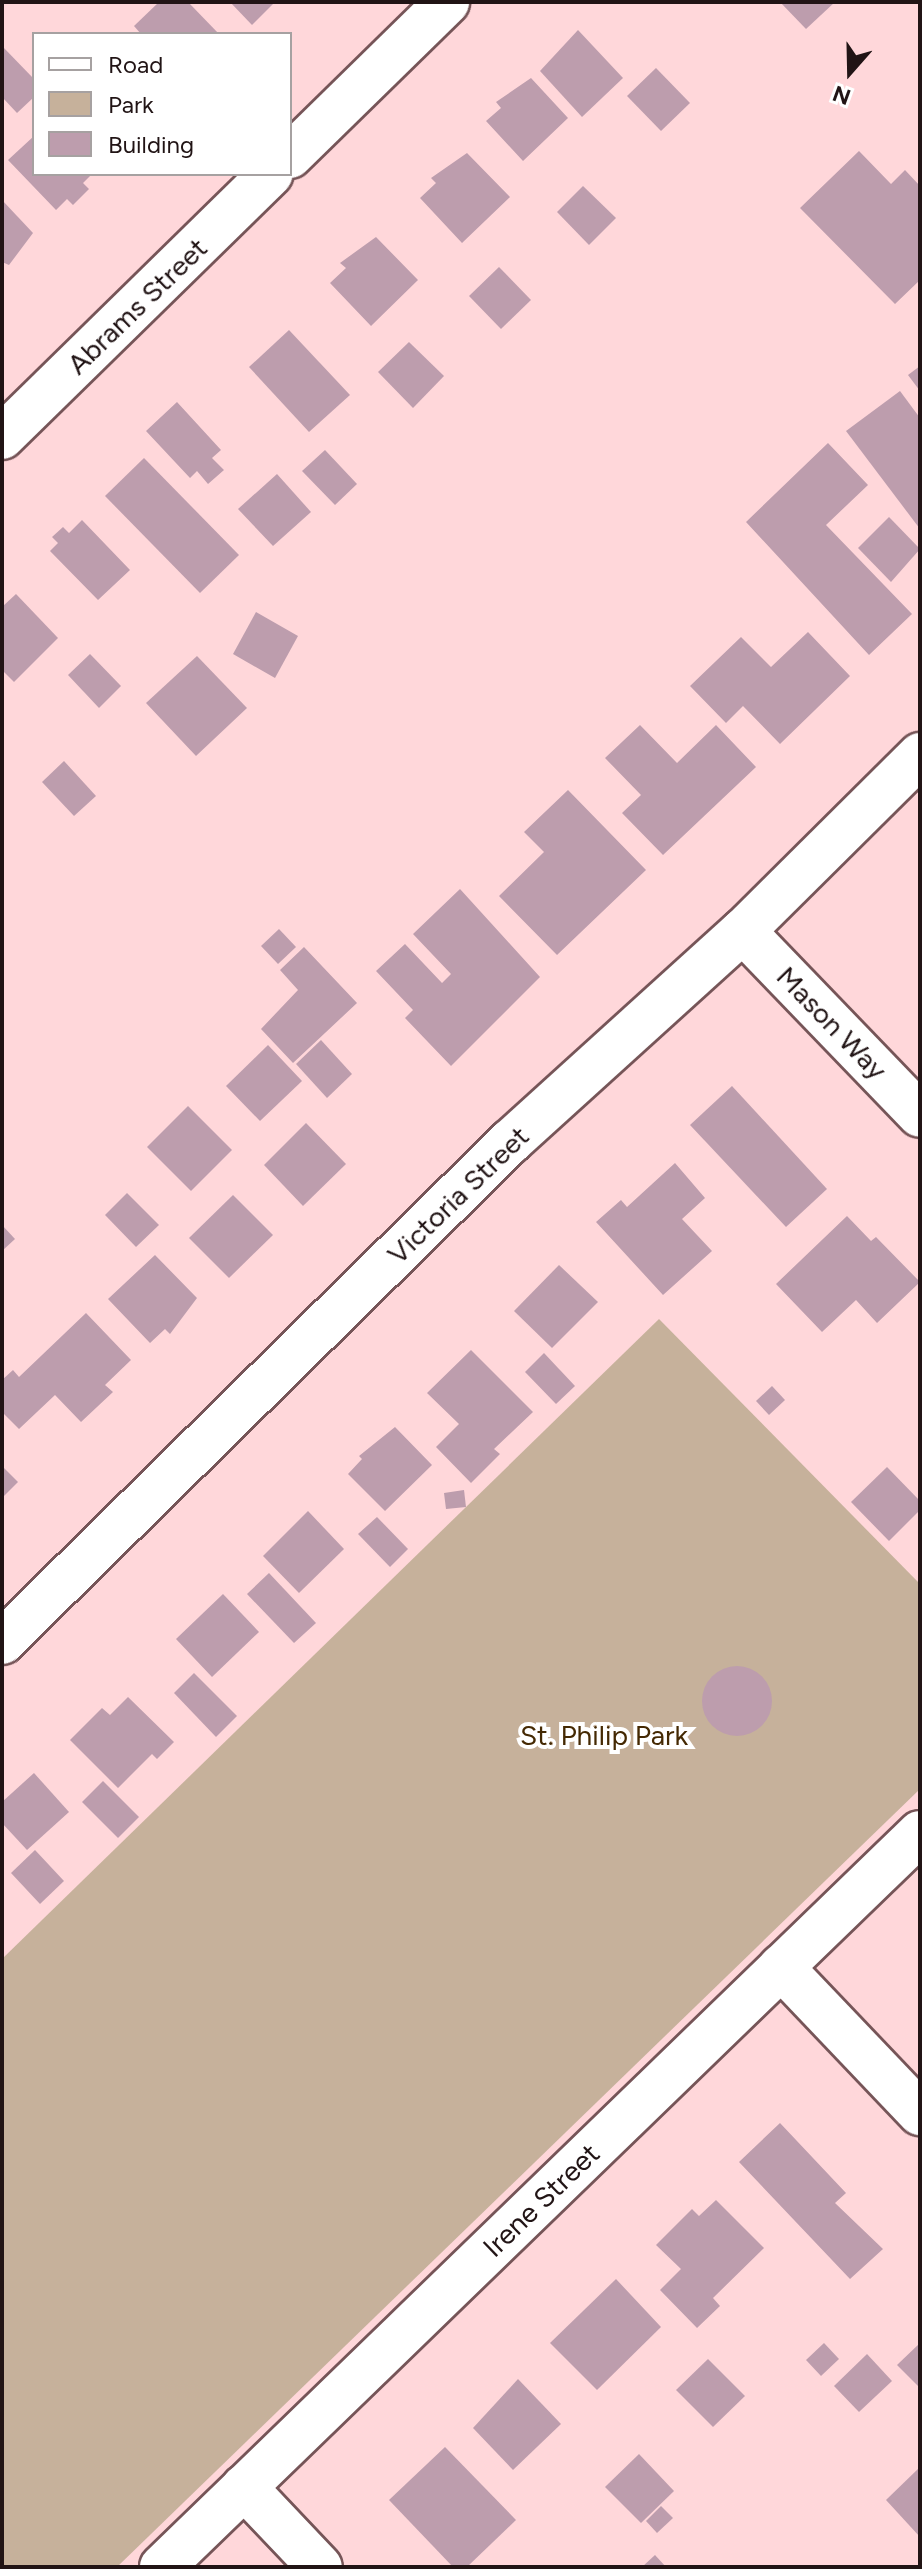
<!DOCTYPE html>
<html>
<head>
<meta charset="utf-8">
<style>
  body { margin:0 }
  #map { position:relative; width:922px; height:2569px; overflow:hidden; background:#ffd7da; font-family:Figtree,sans-serif }
  div>[style] { position:absolute }
  .green>* { inset:0; background:#c6b19b }
  .building>* { inset:0; background:#bd9dad }
  .round { border-radius:50% }
  .roads { filter:drop-shadow(2px 0 #765558) drop-shadow(-2px 0 #765558) drop-shadow(0 2px #765558) drop-shadow(0 -2px #765558) }
  .street>* { height:44px; margin:-22px; padding:0 22px; transform-origin:22px; border-radius:22px; background:#fff }
  span { translate:-50% -50%; white-space:nowrap; text-align:center; line-height:1.15; -webkit-text-stroke:8px #fff; paint-order:stroke }
  .street-label { font-size:28px; color:#211415 }
  .park-label { font-size:28px; color:#442903 }
  .frame { position:absolute; inset:0; border:4px solid #211415; pointer-events:none }
  .legend { position:absolute; left:32px; top:32px; width:260px; height:144px; box-sizing:border-box; background:#fff; border:2px solid #a6a1a1; margin:0; padding:10px 14px; list-style:none; font-size:24px; color:#211415 }
  .legend li { display:flex; align-items:center; gap:16px; height:40px }
  .legend b { width:40px; border:2px solid #a6a1a1 }
  .north { position:absolute; left:810px; top:32px; width:80px; height:80px; -webkit-text-stroke:6px #fff; paint-order:stroke; rotate:200deg; font-size:22px; font-weight:700; line-height:32px; text-align:center; color:#211415 }
  .north::after { content:''; display:block; margin:auto; width:28px; height:36px; background:#211415; clip-path:polygon(50% 0,100% 100%,50% 72%,0 100%) }
</style>
</head>
<body>
<div id="map">
  <div class="green">
    <i style="clip-path:polygon(659px 1319px,920px 1584px,920px 1789px,117px 2567px,2px 2567px,2px 1959px)"></i>
  </div>
  <div class="building">
    <i style="clip-path:polygon(159px 2px,188px 2px,219px 34px,141px 34px,134px 26px)"></i>
    <i style="clip-path:polygon(230px 2px,275px 2px,252px 25px)"></i>
    <i style="clip-path:polygon(780px 2px,835px 2px,806px 29px)"></i>
    <i style="clip-path:polygon(578px 30px,623px 78px,582px 117px,540px 71px)"></i>
    <i style="clip-path:polygon(2px 46px,34px 79px,34px 97px,17px 113px,2px 97px)"></i>
    <i style="clip-path:polygon(656px 68px,690px 103px,661px 131px,627px 96px)"></i>
    <i style="clip-path:polygon(531px 78px,568px 118px,523px 161px,486px 121px,501px 108px,496px 102px)"></i>
    <i style="clip-path:polygon(34px 136px,34px 174px,92px 174px,83px 183px,89px 189px,73px 205px,67px 199px,56px 210px,8px 160px)"></i>
    <i style="clip-path:polygon(859px 151px,891px 184px,905px 170px,920px 186px,920px 280px,895px 304px,800px 208px)"></i>
    <i style="clip-path:polygon(467px 153px,510px 197px,462px 243px,420px 198px,436px 183px,431px 178px)"></i>
    <i style="clip-path:polygon(583px 186px,616px 218px,589px 245px,557px 212px)"></i>
    <i style="clip-path:polygon(2px 200px,33px 233px,9px 265px,2px 262px)"></i>
    <i style="clip-path:polygon(376px 237px,418px 280px,371px 326px,330px 283px,346px 268px,340px 263px)"></i>
    <i style="clip-path:polygon(499px 267px,531px 300px,501px 329px,469px 296px)"></i>
    <i style="clip-path:polygon(289px 330px,350px 395px,309px 432px,249px 367px)"></i>
    <i style="clip-path:polygon(409px 342px,444px 376px,413px 408px,378px 372px)"></i>
    <i style="clip-path:polygon(920px 366px,920px 391px,908px 375px)"></i>
    <i style="clip-path:polygon(900px 391px,920px 418px,920px 529px,846px 431px)"></i>
    <i style="clip-path:polygon(177px 402px,221px 450px,212px 458px,224px 470px,208px 484px,197px 471px,190px 478px,146px 431px)"></i>
    <i style="clip-path:polygon(828px 443px,868px 485px,826px 525px,912px 614px,869px 655px,746px 522px)"></i>
    <i style="clip-path:polygon(325px 450px,357px 484px,335px 505px,302px 471px)"></i>
    <i style="clip-path:polygon(144px 458px,239px 555px,200px 593px,105px 496px)"></i>
    <i style="clip-path:polygon(277px 474px,311px 512px,273px 546px,238px 509px)"></i>
    <i style="clip-path:polygon(889px 517px,920px 549px,891px 582px,858px 548px)"></i>
    <i style="clip-path:polygon(82px 520px,130px 570px,98px 600px,50px 551px,58px 543px,52px 537px,63px 527px,69px 533px)"></i>
    <i style="clip-path:polygon(16px 594px,58px 638px,14px 682px,2px 670px,2px 607px)"></i>
    <i style="clip-path:polygon(256px 612px,298px 636px,275px 678px,233px 654px)"></i>
    <i style="clip-path:polygon(808px 632px,850px 676px,780px 744px,743px 706px,726px 723px,690px 686px,741px 637px,771px 667px)"></i>
    <i style="clip-path:polygon(90px 654px,121px 686px,99px 708px,68px 675px)"></i>
    <i style="clip-path:polygon(197px 656px,247px 708px,196px 756px,146px 703px)"></i>
    <i style="clip-path:polygon(640px 725px,677px 763px,716px 725px,756px 767px,663px 855px,622px 813px,641px 795px,605px 758px)"></i>
    <i style="clip-path:polygon(64px 761px,96px 796px,74px 816px,42px 782px)"></i>
    <i style="clip-path:polygon(568px 790px,646px 870px,557px 955px,499px 896px,544px 852px,524px 832px)"></i>
    <i style="clip-path:polygon(460px 889px,540px 977px,451px 1066px,405px 1018px,413px 1010px,376px 971px,405px 944px,442px 983px,451px 974px,413px 934px)"></i>
    <i style="clip-path:polygon(279px 929px,296px 947px,278px 964px,261px 946px)"></i>
    <i style="clip-path:polygon(304px 947px,357px 1003px,293px 1063px,261px 1029px,298px 990px,280px 970px)"></i>
    <i style="clip-path:polygon(321px 1040px,352px 1074px,327px 1098px,296px 1064px)"></i>
    <i style="clip-path:polygon(268px 1045px,302px 1081px,260px 1121px,226px 1086px)"></i>
    <i style="clip-path:polygon(732px 1086px,827px 1189px,786px 1227px,690px 1125px)"></i>
    <i style="clip-path:polygon(188px 1106px,232px 1150px,191px 1191px,147px 1147px)"></i>
    <i style="clip-path:polygon(306px 1123px,346px 1164px,303px 1206px,264px 1165px)"></i>
    <i style="clip-path:polygon(675px 1163px,705px 1198px,682px 1219px,712px 1251px,663px 1295px,596px 1222px,621px 1200px,627px 1207px)"></i>
    <i style="clip-path:polygon(127px 1193px,159px 1225px,136px 1247px,105px 1215px)"></i>
    <i style="clip-path:polygon(233px 1195px,273px 1235px,229px 1278px,189px 1238px)"></i>
    <i style="clip-path:polygon(847px 1216px,871px 1241px,876px 1237px,920px 1282px,877px 1323px,856px 1300px,822px 1332px,776px 1284px)"></i>
    <i style="clip-path:polygon(2px 1225px,15px 1239px,2px 1251px)"></i>
    <i style="clip-path:polygon(155px 1255px,197px 1298px,170px 1334px,165px 1329px,150px 1343px,108px 1299px)"></i>
    <i style="clip-path:polygon(559px 1265px,598px 1302px,552px 1348px,514px 1311px)"></i>
    <i style="clip-path:polygon(86px 1313px,131px 1360px,105px 1385px,113px 1392px,81px 1422px,55px 1395px,19px 1429px,2px 1412px,2px 1380px,13px 1370px,19px 1377px)"></i>
    <i style="clip-path:polygon(471px 1350px,533px 1412px,494px 1449px,500px 1454px,471px 1483px,436px 1447px,459px 1424px,427px 1393px)"></i>
    <i style="clip-path:polygon(544px 1353px,575px 1386px,556px 1404px,525px 1372px)"></i>
    <i style="clip-path:polygon(772px 1386px,785px 1400px,769px 1415px,756px 1401px)"></i>
    <i style="clip-path:polygon(395px 1427px,432px 1465px,385px 1511px,348px 1474px,362px 1459px,359px 1456px)"></i>
    <i style="clip-path:polygon(2px 1466px,18px 1482px,2px 1498px)"></i>
    <i style="clip-path:polygon(887px 1467px,920px 1501px,920px 1510px,889px 1541px,851px 1502px)"></i>
    <i style="clip-path:polygon(464px 1490px,466px 1507px,446px 1509px,444px 1493px)"></i>
    <i style="clip-path:polygon(308px 1511px,344px 1549px,299px 1593px,263px 1556px)"></i>
    <i style="clip-path:polygon(377px 1517px,408px 1549px,390px 1567px,358px 1534px)"></i>
    <i style="clip-path:polygon(269px 1573px,316px 1623px,294px 1643px,247px 1594px)"></i>
    <i style="clip-path:polygon(223px 1594px,259px 1632px,212px 1677px,176px 1639px)"></i>
    <i class="round" style="left:702px;top:1666px;width:70px;height:70px"></i>
    <i style="clip-path:polygon(194px 1673px,237px 1716px,216px 1737px,174px 1693px)"></i>
    <i style="clip-path:polygon(128px 1697px,174px 1742px,157px 1759px,152px 1754px,118px 1788px,70px 1740px,102px 1708px,110px 1715px)"></i>
    <i style="clip-path:polygon(34px 1773px,69px 1812px,27px 1850px,2px 1823px,2px 1802px)"></i>
    <i style="clip-path:polygon(103px 1781px,139px 1817px,118px 1838px,82px 1802px)"></i>
    <i style="clip-path:polygon(35px 1850px,64px 1881px,40px 1904px,11px 1873px)"></i>
    <i style="clip-path:polygon(780px 2123px,846px 2193px,835px 2203px,883px 2249px,850px 2279px,739px 2162px)"></i>
    <i style="clip-path:polygon(716px 2200px,764px 2248px,713px 2298px,720px 2306px,697px 2328px,660px 2290px,681px 2269px,656px 2245px,692px 2209px,699px 2216px)"></i>
    <i style="clip-path:polygon(616px 2279px,661px 2327px,597px 2390px,550px 2343px)"></i>
    <i style="clip-path:polygon(824px 2343px,839px 2359px,821px 2376px,806px 2360px)"></i>
    <i style="clip-path:polygon(920px 2343px,920px 2388px,897px 2365px)"></i>
    <i style="clip-path:polygon(867px 2354px,892px 2381px,859px 2412px,834px 2386px)"></i>
    <i style="clip-path:polygon(708px 2359px,745px 2396px,713px 2427px,676px 2390px)"></i>
    <i style="clip-path:polygon(518px 2379px,561px 2424px,513px 2470px,473px 2428px)"></i>
    <i style="clip-path:polygon(445px 2447px,516px 2520px,467px 2567px,453px 2567px,389px 2500px)"></i>
    <i style="clip-path:polygon(639px 2454px,674px 2491px,641px 2523px,605px 2487px)"></i>
    <i style="clip-path:polygon(920px 2467px,920px 2537px,886px 2500px)"></i>
    <i style="clip-path:polygon(661px 2506px,673px 2518px,657px 2533px,646px 2521px)"></i>
    <i style="clip-path:polygon(655px 2555px,666px 2567px,642px 2567px)"></i>
  </div>
  <div class="roads">
    <div class="street">
      <i style="left:290px;top:156px;width:220px;rotate:-44.4deg"></i>
      <i style="left:2px;top:437px;width:376px;rotate:-44.4deg"></i>
      <i style="left:743px;top:931px;width:255px;rotate:46.1deg"></i>
      <i style="left:2px;top:1642px;width:713px;rotate:-44.55deg"></i>
      <i style="left:510px;top:1142px;width:314px;rotate:-42.2deg"></i>
      <i style="left:743px;top:931px;width:250px;rotate:-44.8deg"></i>
      <i style="left:781px;top:1967px;width:202px;rotate:46.4deg"></i>
      <i style="left:244px;top:2487px;width:110px;rotate:46.5deg"></i>
      <i style="left:162px;top:2567px;width:1055px;rotate:-44.08deg"></i>
    </div>
  </div>
  <div class="street-label">
    <span style="left:137px;top:306px;rotate:-44deg">Abrams Street</span>
    <span style="left:832px;top:1023px;rotate:46deg">Mason Way</span>
    <span style="left:458px;top:1195px;rotate:-44deg">Victoria Street</span>
    <span style="left:541px;top:2200px;rotate:-44deg">Irene Street</span>
  </div>
  <div class="park-label">
    <span style="left:604px;top:1735px">St. Philip Park</span>
  </div>
  <div class="frame"></div>
  <ul class="legend">
  <li><b style="height:10px;background:#fff"></b>Road</li>
  <li><b style="height:22px;background:#c6b19b"></b>Park</li>
  <li><b style="height:22px;background:#bd9dad"></b>Building</li>
  </ul>
  <div class="north">N</div>
</div>
</body>
</html>
